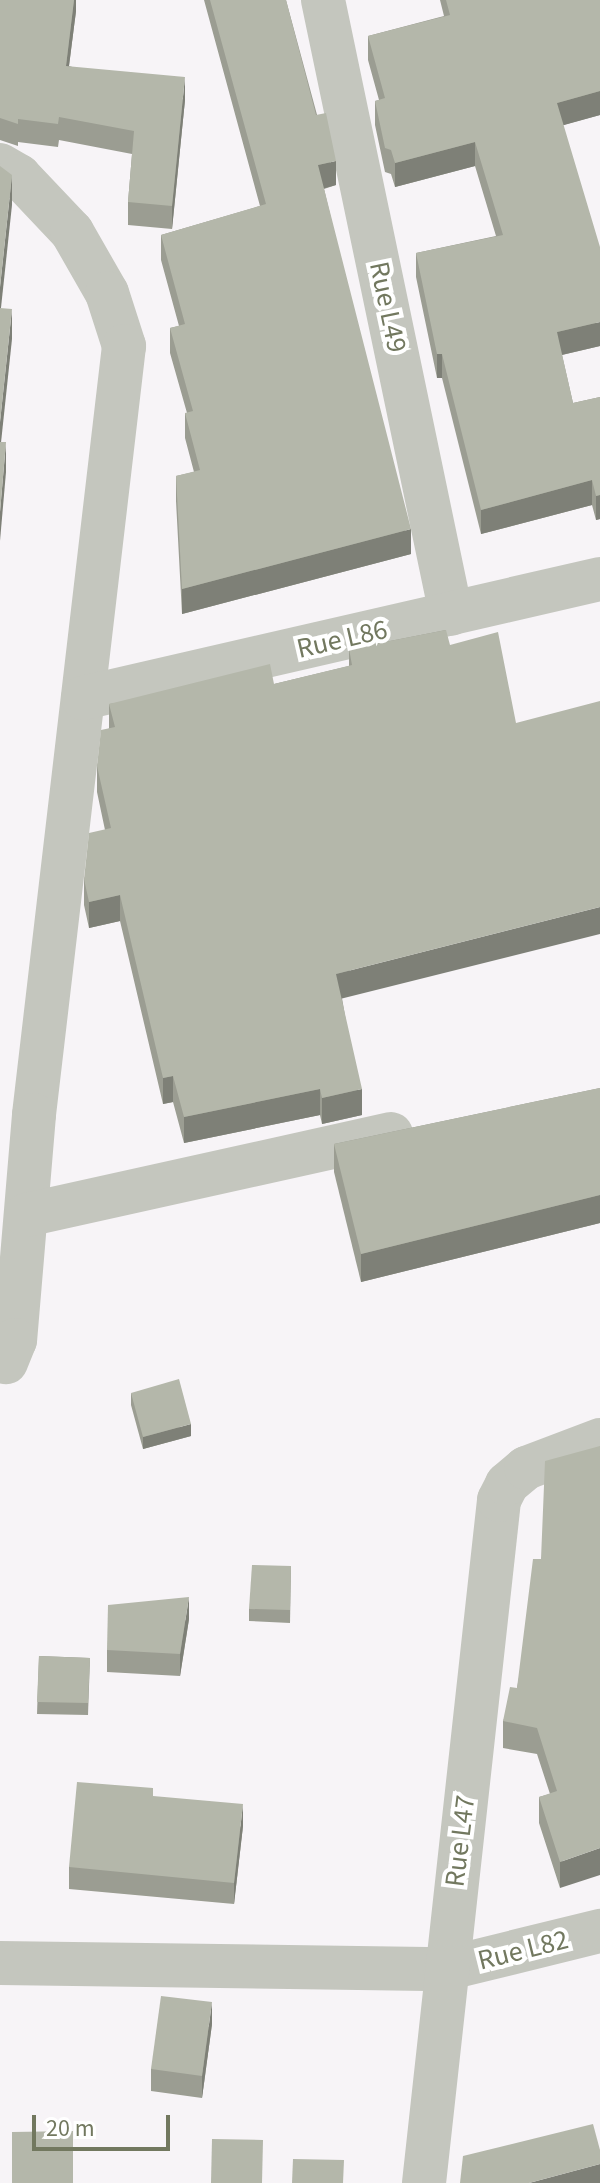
<!DOCTYPE html>
<html>
<head>
<meta charset="utf-8">
<style>
  body { margin:0 }
  #map { position:relative; width:600px; height:2183px; overflow:hidden; background:#f7f4f7; font-family:"Source Sans 3",sans-serif }
  div>[style] { position:absolute }
  .street>* { height:44px; margin:-22px; padding:0 22px; transform-origin:22px; border-radius:22px; background:#c4c6be }
  .wall>* { inset:0; background:#9b9d92 }
  .shaded-wall>* { inset:0; background:#7e8077 }
  .building>* { inset:0; background:#b4b7aa }
  span { translate:-50% -50%; white-space:nowrap; text-align:center; line-height:1.15; -webkit-text-stroke:8px #fff; paint-order:stroke }
  .street-label { font-size:28px; color:#72785f }
  .scale { position:absolute; left:32px; top:2115px; width:138px; height:36px; box-sizing:border-box; border:4px solid #72785f; border-top:0; padding-left:10px; font-size:24px; line-height:28px; white-space:nowrap; color:#72785f; -webkit-text-stroke:6px #fff; paint-order:stroke }
</style>
</head>
<body>
<div id="map">
  <div class="street">
    <i style="left:323px;top:0;width:627px;rotate:78.22deg"></i>
    <i style="left:0;top:165px;width:22px;rotate:30deg"></i>
    <i style="left:19px;top:176px;width:77px;rotate:46.6deg"></i>
    <i style="left:72px;top:232px;width:70px;rotate:60.2deg"></i>
    <i style="left:107px;top:293px;width:56px;rotate:72.2deg"></i>
    <i style="left:124px;top:346px;width:774px;rotate:96.68deg"></i>
    <i style="left:34px;top:1115px;width:226px;rotate:94.8deg"></i>
    <i style="left:15px;top:1340px;width:24px;rotate:112deg"></i>
    <i style="left:83px;top:698px;width:531px;rotate:-12.96deg"></i>
    <i style="left:26px;top:1215px;width:374px;rotate:-12.5deg"></i>
    <i style="left:0;top:1963px;width:445px;rotate:0.8deg"></i>
    <i style="left:445px;top:1969px;width:160px;rotate:-13.8deg"></i>
    <i style="left:424px;top:2183px;width:687px;rotate:-83.73deg"></i>
    <i style="left:499px;top:1500px;width:18px;rotate:-63deg"></i>
    <i style="left:507px;top:1484px;width:25px;rotate:-40deg"></i>
    <i style="left:526px;top:1468px;width:79px;rotate:-20.7deg"></i>
  </div>
  <div class="wall">
    <i style="clip-path:polygon(0 0,76px 0,76px 11px,69px 66px,185px 100px,172px 229px,128px 225px,128px 202px,132px 154px,59px 140px,58px 147px,18px 142px,18px 146px,0 140px)"></i>
    <i style="clip-path:polygon(204px 0,286px 0,336px 185px,324px 189px,411px 554px,182px 614px,176px 501px,176px 476px,194px 472px,185px 438px,185px 413px,187px 413px,170px 353px,170px 328px,179px 326px,161px 260px,161px 235px,260px 206px)"></i>
    <i style="clip-path:polygon(440px 0,600px 0,600px 115px,563px 125px,600px 346px,562px 355px,573px 403px,600px 397px,600px 519px,596px 520px,592px 505px,481px 534px,442px 378px,437px 378px,416px 277px,416px 253px,496px 236px,475px 166px,395px 187px,391px 174px,385px 172px,375px 125px,375px 101px,379px 100px,368px 60px,368px 36px,444px 16px)"></i>
    <i style="clip-path:polygon(446px 630px,342px 998px,362px 1115px,322px 1124px,320px 1115px,184px 1143px,173px 1102px,163px 1104px,120px 921px,89px 928px,84px 905px,84px 879px,105px 830px,97px 792px,97px 766px,109px 728px,109px 704px,274px 684px,349px 666px,349px 649px)"></i>
    <i style="clip-path:polygon(600px 1088px,600px 1223px,361px 1282px,334px 1172px,334px 1144px)"></i>
    <i style="clip-path:polygon(131px 1393px,191px 1436px,143px 1449px,131px 1405px)"></i>
    <i style="clip-path:polygon(600px 1446px,560px 1888px,539px 1823px,539px 1797px,550px 1794px,537px 1754px,503px 1748px,503px 1721px,517px 1688px,541px 1559px)"></i>
    <i style="clip-path:polygon(291px 1566px,290px 1623px,249px 1621px,249px 1609px)"></i>
    <i style="clip-path:polygon(189px 1619px,180px 1676px,107px 1672px,107px 1650px)"></i>
    <i style="clip-path:polygon(39px 1656px,90px 1658px,88px 1715px,37px 1714px)"></i>
    <i style="clip-path:polygon(243px 1826px,234px 1904px,69px 1889px,69px 1867px)"></i>
    <i style="clip-path:polygon(212px 2024px,202px 2098px,151px 2091px,151px 2069px)"></i>
  </div>
  <div class="shaded-wall">
    <i style="clip-path:polygon(74px 0,76px 0,76px 11px,66px 89px,66px 66px)"></i>
    <i style="clip-path:polygon(185px 77px,185px 100px,172px 229px,172px 206px)"></i>
    <i style="clip-path:polygon(600px 91px,600px 115px,557px 127px,557px 103px)"></i>
    <i style="clip-path:polygon(475px 142px,475px 166px,395px 187px,395px 163px)"></i>
    <i style="clip-path:polygon(336px 161px,336px 185px,318px 190px,318px 165px)"></i>
    <i style="clip-path:polygon(12px 175px,12px 205px,0 317px,0 287px)"></i>
    <i style="clip-path:polygon(12px 309px,12px 339px,0 452px,0 422px)"></i>
    <i style="clip-path:polygon(600px 322px,600px 346px,557px 356px,557px 332px)"></i>
    <i style="clip-path:polygon(437px 354px,442px 354px,442px 378px,437px 378px)"></i>
    <i style="clip-path:polygon(6px 442px,6px 472px,0 541px,0 512px)"></i>
    <i style="clip-path:polygon(592px 480px,592px 505px,481px 534px,481px 510px)"></i>
    <i style="clip-path:polygon(600px 495px,600px 519px,596px 520px,596px 496px)"></i>
    <i style="clip-path:polygon(411px 529px,411px 554px,182px 614px,182px 589px)"></i>
    <i style="clip-path:polygon(120px 895px,120px 921px,89px 928px,89px 902px)"></i>
    <i style="clip-path:polygon(600px 907px,600px 934px,336px 1000px,336px 974px)"></i>
    <i style="clip-path:polygon(173px 1076px,173px 1102px,163px 1104px,163px 1078px)"></i>
    <i style="clip-path:polygon(320px 1089px,320px 1115px,184px 1143px,184px 1117px)"></i>
    <i style="clip-path:polygon(362px 1089px,362px 1115px,322px 1124px,322px 1098px)"></i>
    <i style="clip-path:polygon(600px 1195px,600px 1223px,361px 1282px,361px 1254px)"></i>
    <i style="clip-path:polygon(191px 1424px,191px 1436px,143px 1449px,143px 1437px)"></i>
    <i style="clip-path:polygon(189px 1597px,189px 1619px,180px 1676px,180px 1654px)"></i>
    <i style="clip-path:polygon(243px 1804px,243px 1826px,234px 1904px,234px 1883px)"></i>
    <i style="clip-path:polygon(600px 1848px,600px 1875px,560px 1888px,560px 1862px)"></i>
    <i style="clip-path:polygon(212px 2002px,212px 2024px,202px 2098px,202px 2076px)"></i>
    <i style="clip-path:polygon(600px 2164px,600px 2183px,529px 2183px)"></i>
  </div>
  <div class="building">
    <i style="clip-path:polygon(0 0,74px 0,66px 66px,185px 77px,172px 206px,128px 202px,134px 131px,59px 117px,58px 124px,18px 119px,18px 124px,0 118px)"></i>
    <i style="clip-path:polygon(210px 0,286px 0,316px 115px,326px 113px,336px 161px,318px 165px,411px 529px,182px 589px,176px 476px,200px 470px,185px 413px,193px 411px,170px 328px,185px 324px,161px 235px,266px 204px)"></i>
    <i style="clip-path:polygon(446px 0,600px 0,600px 91px,557px 103px,600px 247px,600px 322px,557px 332px,573px 403px,600px 397px,600px 495px,596px 496px,592px 480px,481px 510px,442px 354px,437px 354px,416px 253px,503px 235px,475px 142px,395px 163px,391px 150px,385px 148px,375px 101px,385px 98px,368px 36px,450px 15px)"></i>
    <i style="clip-path:polygon(0 166px,12px 175px,0 287px)"></i>
    <i style="clip-path:polygon(0 308px,12px 309px,0 422px)"></i>
    <i style="clip-path:polygon(0 442px,6px 442px,0 512px)"></i>
    <i style="clip-path:polygon(446px 630px,450px 645px,498px 632px,516px 723px,600px 701px,600px 907px,336px 974px,362px 1089px,322px 1098px,320px 1089px,184px 1117px,173px 1076px,163px 1078px,120px 895px,89px 902px,84px 879px,89px 833px,111px 828px,97px 766px,101px 730px,115px 727px,109px 704px,270px 664px,274px 684px,352px 665px,349px 649px)"></i>
    <i style="clip-path:polygon(600px 1088px,600px 1195px,361px 1254px,334px 1144px)"></i>
    <i style="clip-path:polygon(179px 1379px,191px 1424px,143px 1437px,131px 1393px)"></i>
    <i style="clip-path:polygon(600px 1446px,600px 1848px,560px 1862px,539px 1797px,557px 1791px,537px 1728px,503px 1721px,510px 1687px,517px 1688px,533px 1559px,541px 1559px,545px 1461px)"></i>
    <i style="clip-path:polygon(252px 1565px,291px 1566px,290px 1610px,249px 1609px)"></i>
    <i style="clip-path:polygon(189px 1597px,180px 1654px,107px 1650px,108px 1605px)"></i>
    <i style="clip-path:polygon(39px 1656px,90px 1658px,88px 1703px,37px 1702px)"></i>
    <i style="clip-path:polygon(77px 1782px,153px 1788px,153px 1796px,243px 1804px,234px 1883px,69px 1867px)"></i>
    <i style="clip-path:polygon(161px 1996px,212px 2002px,202px 2076px,151px 2069px)"></i>
    <i style="clip-path:polygon(593px 2124px,600px 2150px,600px 2164px,529px 2183px,460px 2183px,463px 2156px)"></i>
    <i style="clip-path:polygon(73px 2131px,73px 2183px,12px 2183px,12px 2132px)"></i>
    <i style="clip-path:polygon(212px 2139px,263px 2140px,262px 2183px,211px 2183px)"></i>
    <i style="clip-path:polygon(293px 2159px,344px 2160px,343px 2183px,292px 2183px)"></i>
  </div>
  <div class="street-label">
    <span style="left:388px;top:307px;rotate:78deg">Rue L49</span>
    <span style="left:342px;top:639px;rotate:-13deg">Rue L86</span>
    <span style="left:460px;top:1841px;rotate:-83deg">Rue L47</span>
    <span style="left:523px;top:1950px;rotate:-14deg">Rue L82</span>
  </div>
  <div class="scale">20 m</div>
</div>
</body>
</html>
